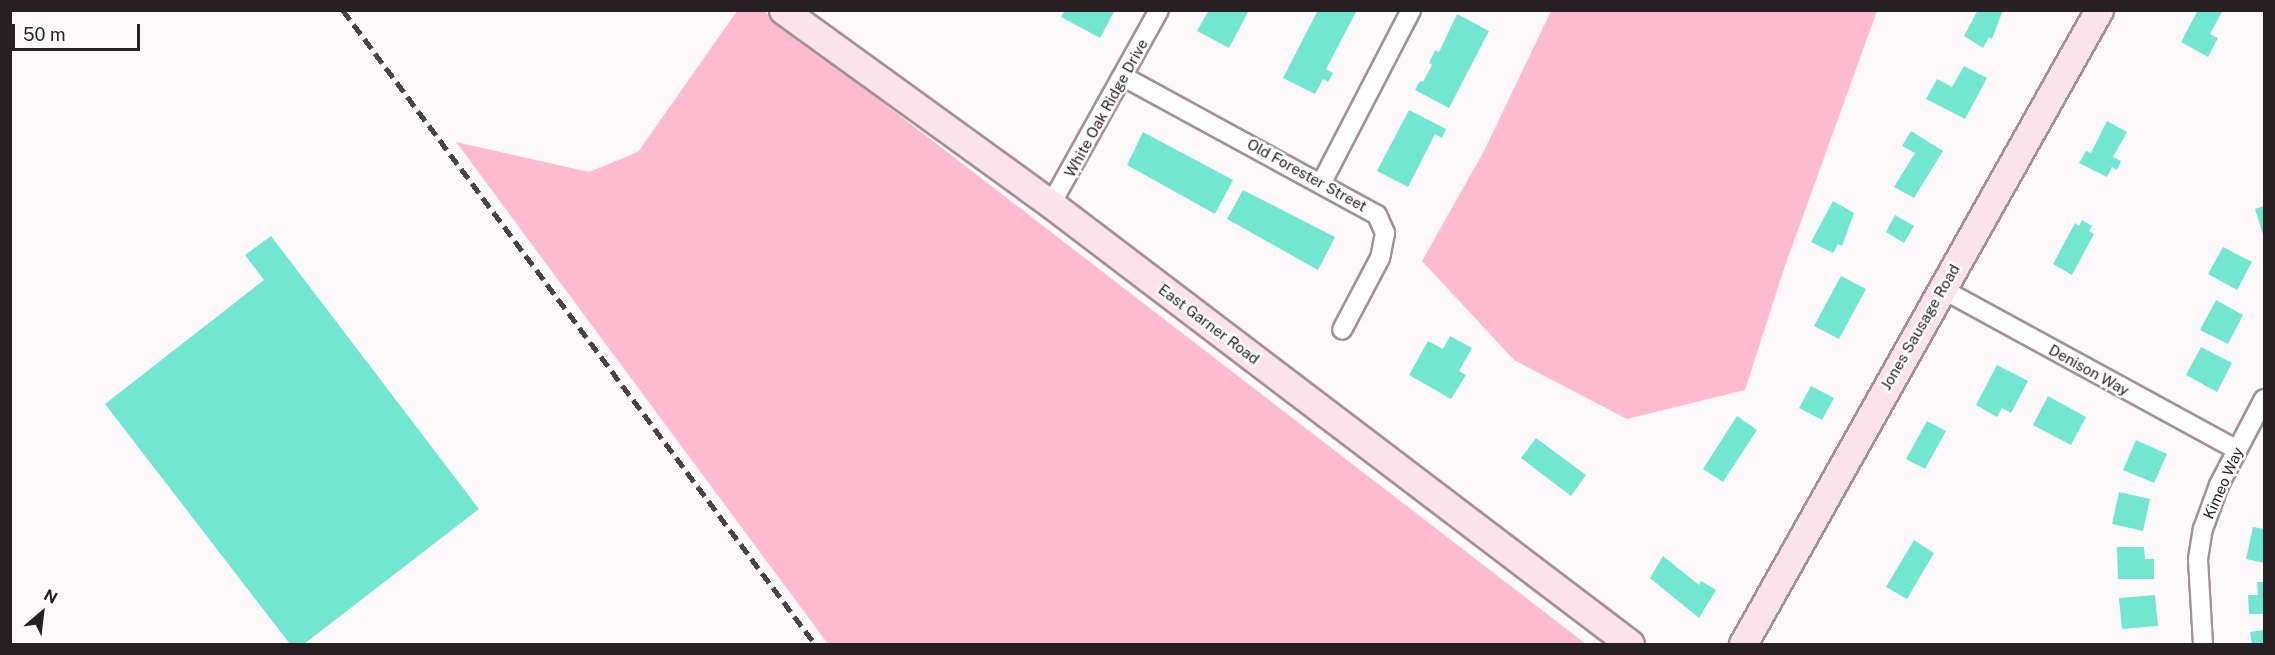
<!DOCTYPE html>
<html>
<head>
<meta charset="utf-8">
<style>
  body { margin:0 }
  #map { position:relative; width:2275px; height:655px; overflow:hidden; background:#fdf9fa; font-family:"Public Sans",sans-serif }
  div>[style] { position:absolute }
  .green>* { inset:0; background:#febbcf }
  .building>* { inset:0; background:#71e7d0 }
  .roads { filter:drop-shadow(2px 0 #a39196) drop-shadow(-2px 0 #a39196) drop-shadow(0 2px #a39196) drop-shadow(0 -2px #a39196) }
  .minor>* { height:18px; margin:-9px; padding:0 9px; transform-origin:9px; border-radius:9px; background:#fff }
  .secondary>* { height:27px; margin:-13.5px; padding:0 13.5px; transform-origin:13.5px; border-radius:13.5px; background:#fce2ea }
  .rail>* { height:4.5px; margin-top:-2.25px; transform-origin:0; background:repeating-linear-gradient(90deg,#494345 0 12px,transparent 0 18px) }
  span { translate:-50% -50%; white-space:nowrap; text-align:center; line-height:1.15; -webkit-text-stroke:5px #fff; paint-order:stroke }
  .street-label { font-size:15px; color:#272022 }
  .frame { position:absolute; inset:0; border:12px solid #272022; pointer-events:none }
  .north { position:absolute; left:12px; top:583px; width:60px; height:60px; -webkit-text-stroke:4px #fff; paint-order:stroke; rotate:28deg; font-size:16px; font-weight:700; line-height:24px; text-align:center; color:#272022 }
  .north::after { content:''; display:block; margin:auto; width:21px; height:27px; background:#272022; clip-path:polygon(50% 0,100% 100%,50% 72%,0 100%) }
  .scale { position:absolute; left:12px; top:24px; width:128px; height:27px; box-sizing:border-box; border:3px solid #272022; border-top:0; padding-left:8px; font-size:18px; line-height:21px; white-space:nowrap; color:#272022; -webkit-text-stroke:4px #fff; paint-order:stroke }
</style>
</head>
<body>
<div id="map">
  <div class="green">
    <i style="clip-path:polygon(737px 11px,764px 11px,1586px 644px,828px 644px,456px 142px,589px 172px,638px 152px)"></i>
    <i style="clip-path:polygon(1551px 11px,1877px 11px,1786px 263px,1745px 390px,1627px 419px,1514px 360px,1422px 261px,1484px 151px)"></i>
  </div>
  <div class="building">
    <i style="clip-path:polygon(1065px 10px,1115px 10px,1100px 38px,1061px 17px)"></i>
    <i style="clip-path:polygon(1209px 10px,1249px 10px,1229px 48px,1197px 31px)"></i>
    <i style="clip-path:polygon(1318px 10px,1357px 10px,1326px 69px,1333px 73px,1328px 82px,1323px 79px,1315px 94px,1283px 78px)"></i>
    <i style="clip-path:polygon(1978px 10px,2003px 10px,1992px 39px,1989px 37px,1983px 48px,1964px 36px)"></i>
    <i style="clip-path:polygon(2198px 10px,2223px 10px,2210px 34px,2218px 38px,2208px 57px,2181px 42px)"></i>
    <i style="clip-path:polygon(1457px 14px,1489px 31px,1449px 108px,1415px 90px,1420px 81px,1423px 82px,1432px 65px,1429px 63px,1435px 50px,1439px 52px)"></i>
    <i style="clip-path:polygon(1964px 66px,1987px 78px,1965px 119px,1926px 99px,1937px 79px,1952px 87px)"></i>
    <i style="clip-path:polygon(1409px 110px,1446px 129px,1442px 138px,1435px 134px,1408px 187px,1377px 171px)"></i>
    <i style="clip-path:polygon(2107px 121px,2127px 132px,2113px 157px,2121px 161px,2117px 170px,2112px 167px,2107px 177px,2079px 163px,2086px 151px,2091px 153px)"></i>
    <i style="clip-path:polygon(1911px 131px,1943px 151px,1914px 198px,1894px 187px,1915px 153px,1902px 146px)"></i>
    <i style="clip-path:polygon(1143px 132px,1233px 180px,1215px 214px,1127px 165px)"></i>
    <i style="clip-path:polygon(1243px 190px,1335px 237px,1318px 270px,1227px 219px)"></i>
    <i style="clip-path:polygon(1833px 201px,1854px 213px,1842px 246px,1838px 244px,1833px 253px,1811px 242px)"></i>
    <i style="clip-path:polygon(2264px 206px,2264px 238px,2255px 209px)"></i>
    <i style="clip-path:polygon(1895px 215px,1914px 226px,1904px 243px,1886px 232px)"></i>
    <i style="clip-path:polygon(2082px 220px,2092px 226px,2089px 231px,2094px 234px,2072px 275px,2053px 264px,2075px 223px,2079px 226px)"></i>
    <i style="clip-path:polygon(271px 236px,479px 509px,304px 644px,290px 644px,105px 404px,264px 280px,245px 255px)"></i>
    <i style="clip-path:polygon(2223px 247px,2252px 262px,2237px 290px,2208px 274px)"></i>
    <i style="clip-path:polygon(1841px 276px,1866px 289px,1839px 339px,1814px 326px)"></i>
    <i style="clip-path:polygon(2216px 300px,2243px 315px,2228px 344px,2200px 330px)"></i>
    <i style="clip-path:polygon(1450px 336px,1472px 348px,1459px 371px,1466px 375px,1451px 399px,1409px 375px,1428px 341px,1443px 349px)"></i>
    <i style="clip-path:polygon(2201px 347px,2232px 363px,2217px 392px,2186px 375px)"></i>
    <i style="clip-path:polygon(1997px 365px,2028px 381px,2011px 413px,2002px 408px,1997px 417px,1976px 405px)"></i>
    <i style="clip-path:polygon(1811px 386px,1834px 398px,1822px 420px,1799px 408px)"></i>
    <i style="clip-path:polygon(2048px 396px,2086px 417px,2071px 445px,2033px 425px)"></i>
    <i style="clip-path:polygon(1737px 416px,1757px 430px,1723px 482px,1703px 469px)"></i>
    <i style="clip-path:polygon(1927px 421px,1946px 431px,1925px 469px,1906px 459px)"></i>
    <i style="clip-path:polygon(1536px 438px,1586px 475px,1571px 496px,1521px 458px)"></i>
    <i style="clip-path:polygon(2136px 440px,2167px 454px,2154px 483px,2123px 470px)"></i>
    <i style="clip-path:polygon(2119px 492px,2150px 499px,2143px 531px,2112px 524px)"></i>
    <i style="clip-path:polygon(2253px 527px,2264px 529px,2264px 563px,2246px 559px)"></i>
    <i style="clip-path:polygon(1914px 540px,1934px 553px,1907px 599px,1886px 587px)"></i>
    <i style="clip-path:polygon(2117px 547px,2144px 547px,2145px 559px,2154px 559px,2154px 579px,2118px 579px)"></i>
    <i style="clip-path:polygon(1663px 556px,1699px 585px,1701px 581px,1716px 590px,1699px 618px,1650px 578px)"></i>
    <i style="clip-path:polygon(2257px 582px,2264px 582px,2264px 614px,2249px 614px,2248px 595px,2258px 595px)"></i>
    <i style="clip-path:polygon(2155px 595px,2158px 626px,2122px 629px,2119px 598px)"></i>
    <i style="clip-path:polygon(2264px 630px,2264px 644px,2252px 644px,2250px 632px)"></i>
  </div>
  <div class="roads">
    <div class="minor">
      <i style="left:1124px;top:77px;width:288px;rotate:28.6deg"></i>
      <i style="left:1377px;top:215px;width:20px;rotate:66deg"></i>
      <i style="left:1385px;top:233px;width:25px;rotate:101deg"></i>
      <i style="left:1380px;top:258px;width:81px;rotate:117.8deg"></i>
      <i style="left:1322px;top:182px;width:194px;rotate:-62.6deg"></i>
      <i style="left:1051px;top:204px;width:222px;rotate:-60.9deg"></i>
      <i style="left:1942px;top:289px;width:336px;rotate:28.6deg"></i>
      <i style="left:2203px;top:644px;width:85px;rotate:-93.4deg"></i>
      <i style="left:2198px;top:559px;width:30px;rotate:-81deg"></i>
      <i style="left:2203px;top:529px;width:47px;rotate:-70deg"></i>
      <i style="left:2219px;top:485px;width:97px;rotate:-62.4deg"></i>
    </div>
    <div class="secondary">
      <i style="left:783px;top:10px;width:331px;rotate:35.9deg"></i>
      <i style="left:1051px;top:204px;width:727px;rotate:37.23deg"></i>
      <i style="left:1743px;top:644px;width:727px;rotate:-60.69deg"></i>
    </div>
  </div>
  <div class="rail">
    <i style="left:343px;top:10px;width:790px;rotate:53.33deg"></i>
  </div>
  <div class="street-label">
    <span style="left:1106px;top:108px;rotate:-61deg">White Oak Ridge Drive</span>
    <span style="left:1307px;top:175px;rotate:29deg">Old Forester Street</span>
    <span style="left:1209px;top:324px;rotate:37deg">East Garner Road</span>
    <span style="left:1920px;top:327px;rotate:-60deg">Jones Sausage Road</span>
    <span style="left:2089px;top:370px;rotate:29deg">Denison Way</span>
    <span style="left:2223px;top:483px;rotate:-66deg">Kimeo Way</span>
  </div>
  <div class="frame"></div>
  <div class="north">N</div>
  <div class="scale">50 m</div>
</div>
</body>
</html>
